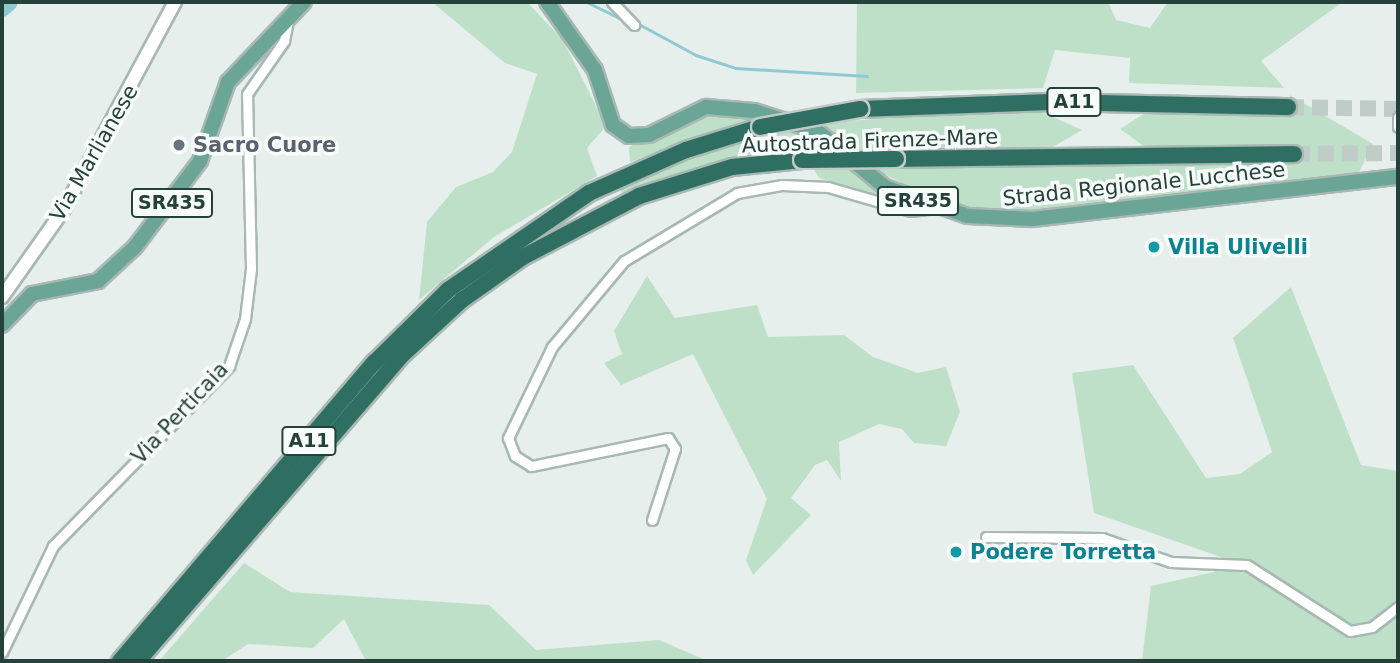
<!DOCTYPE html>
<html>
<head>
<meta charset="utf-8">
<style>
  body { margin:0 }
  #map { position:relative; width:1400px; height:663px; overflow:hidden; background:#e6efeb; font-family:"DejaVu Sans",sans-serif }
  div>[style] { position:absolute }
  .green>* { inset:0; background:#bfe0c8 }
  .stream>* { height:2.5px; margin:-1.25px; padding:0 1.25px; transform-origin:1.25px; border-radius:1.25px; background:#8ec9d4 }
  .river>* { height:18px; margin:-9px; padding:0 9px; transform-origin:9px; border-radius:9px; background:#8ec9d4 }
  .highway-tunnel>* { height:16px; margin-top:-8px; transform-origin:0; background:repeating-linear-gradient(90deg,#bfccc8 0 16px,transparent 0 24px) }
  .roads { filter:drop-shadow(2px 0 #a8b8b2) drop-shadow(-2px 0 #a8b8b2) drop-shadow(0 2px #a8b8b2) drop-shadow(0 -2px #a8b8b2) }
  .street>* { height:9px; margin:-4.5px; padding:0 4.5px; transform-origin:4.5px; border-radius:4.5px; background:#fff }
  .secondary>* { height:12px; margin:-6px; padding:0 6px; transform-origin:6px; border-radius:6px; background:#fff }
  .primary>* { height:14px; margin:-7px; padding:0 7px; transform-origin:7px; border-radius:7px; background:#6aa596 }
  .highway>* { height:16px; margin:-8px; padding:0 8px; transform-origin:8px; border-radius:8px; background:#2f6f62 }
  .bridges { filter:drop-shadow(2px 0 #c2cac8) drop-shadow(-2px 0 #c2cac8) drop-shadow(0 2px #c2cac8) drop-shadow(0 -2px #c2cac8) }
  .highway-bridge>* { height:16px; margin:-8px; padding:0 8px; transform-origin:8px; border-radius:8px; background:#2f6f62 }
  .dots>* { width:19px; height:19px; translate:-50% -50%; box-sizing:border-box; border:4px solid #f7fbf9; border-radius:50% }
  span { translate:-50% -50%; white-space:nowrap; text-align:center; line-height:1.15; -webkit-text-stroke:7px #f7fbf9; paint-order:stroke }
  .shield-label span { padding:2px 5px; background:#f7fbf9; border:2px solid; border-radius:5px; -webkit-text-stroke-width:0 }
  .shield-label { font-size:19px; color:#24423a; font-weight:700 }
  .street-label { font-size:21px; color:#24423a }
  .worship-label { font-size:21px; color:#5b616d; font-weight:700 }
  .left { translate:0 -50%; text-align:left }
  .culture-label { font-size:21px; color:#0d838f; font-weight:700 }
  .frame { position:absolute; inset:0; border:4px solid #24423a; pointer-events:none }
</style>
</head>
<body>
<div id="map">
  <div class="green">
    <i style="clip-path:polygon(432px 2px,527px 2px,563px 40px,606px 126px,587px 148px,597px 176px,494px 237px,419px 300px,427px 222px,456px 187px,493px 172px,512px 152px,537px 74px,505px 63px)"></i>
    <i style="clip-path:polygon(857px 2px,1108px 2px,1116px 20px,1150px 28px,1168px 2px,1343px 2px,1261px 61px,1284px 88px,1129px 83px,1130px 58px,1055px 50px,1043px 88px,856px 93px)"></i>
    <i style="clip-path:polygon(1290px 95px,1373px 144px,1357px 176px,1225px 191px,1207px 187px,1200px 194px,1025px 213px,979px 210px,928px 196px,878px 171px,814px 123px,1035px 109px,1082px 130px,1046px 151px,892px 154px,892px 168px,1296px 162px,1296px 148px,1149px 150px,1120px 129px,1148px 111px,1290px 112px)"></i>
    <i style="clip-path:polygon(703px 113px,748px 115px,805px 132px,889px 200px,819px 178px,804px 153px,703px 168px,623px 195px,618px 185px,779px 129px,746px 121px,630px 162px,629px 147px)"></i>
    <i style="clip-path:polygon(647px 276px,675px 318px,757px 305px,768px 337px,844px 335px,873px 357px,918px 373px,946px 367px,960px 412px,946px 446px,914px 443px,902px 429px,879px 424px,839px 442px,841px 481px,827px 460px,815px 465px,791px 498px,811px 515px,753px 575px,746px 560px,767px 499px,693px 354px,621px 385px,604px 363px,622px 354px,614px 331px)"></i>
    <i style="clip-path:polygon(1291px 287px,1361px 465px,1398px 471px,1398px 661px,1142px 661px,1151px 586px,1214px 572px,1221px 557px,1094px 513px,1072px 373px,1133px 365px,1206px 478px,1240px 474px,1272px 452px,1233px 338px)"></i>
    <i style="clip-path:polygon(244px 563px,290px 592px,489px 605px,536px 650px,659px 640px,708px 661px,366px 661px,344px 619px,313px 648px,248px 644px,222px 661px,159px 661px)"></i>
  </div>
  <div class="stream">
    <i style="left:587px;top:2px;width:39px;rotate:26deg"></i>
    <i style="left:639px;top:24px;width:65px;rotate:28.5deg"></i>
    <i style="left:696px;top:55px;width:42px;rotate:18deg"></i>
    <i style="left:736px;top:68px;width:131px;rotate:3.5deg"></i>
  </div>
  <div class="river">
    <i style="left:2px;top:8px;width:9px;rotate:-41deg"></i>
  </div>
  <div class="highway-tunnel">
    <i style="left:1288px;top:107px;width:110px;rotate:1deg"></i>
    <i style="left:1294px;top:154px;width:104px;rotate:-0.6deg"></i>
  </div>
  <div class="roads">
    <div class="street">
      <i style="left:612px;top:2px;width:32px;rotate:46deg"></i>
      <i style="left:1398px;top:117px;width:10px;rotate:90deg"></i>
      <i style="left:652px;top:520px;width:75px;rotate:-72.1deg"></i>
      <i style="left:675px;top:449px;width:13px;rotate:-122deg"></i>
      <i style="left:668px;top:438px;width:140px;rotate:168.4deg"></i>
      <i style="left:531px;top:466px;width:19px;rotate:-148deg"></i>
      <i style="left:515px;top:456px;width:19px;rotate:-111deg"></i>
      <i style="left:508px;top:438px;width:101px;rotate:-64.2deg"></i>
      <i style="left:552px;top:347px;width:112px;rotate:-50.1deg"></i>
      <i style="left:624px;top:261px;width:132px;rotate:-31deg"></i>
      <i style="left:737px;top:193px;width:46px;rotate:-10.1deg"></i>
      <i style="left:782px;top:185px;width:46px;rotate:2.5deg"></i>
      <i style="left:828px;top:187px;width:86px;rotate:16.1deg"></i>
      <i style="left:911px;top:211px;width:25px;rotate:-7deg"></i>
      <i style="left:986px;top:537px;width:116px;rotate:0.5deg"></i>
      <i style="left:1102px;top:538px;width:73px;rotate:19.2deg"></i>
      <i style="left:1171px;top:562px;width:76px;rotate:2.3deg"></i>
      <i style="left:1247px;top:565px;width:122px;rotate:32.7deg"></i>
      <i style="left:1350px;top:631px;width:22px;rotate:-10deg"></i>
      <i style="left:1372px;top:627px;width:33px;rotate:-38deg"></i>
      <i style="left:2px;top:652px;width:118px;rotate:-64.3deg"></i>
      <i style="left:53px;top:546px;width:252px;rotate:-45.6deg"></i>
      <i style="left:229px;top:366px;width:50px;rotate:-71.2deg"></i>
      <i style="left:245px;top:319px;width:50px;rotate:-83.2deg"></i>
      <i style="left:251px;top:269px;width:175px;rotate:-91.3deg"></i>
      <i style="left:247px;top:94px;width:65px;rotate:-55.1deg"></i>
      <i style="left:284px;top:41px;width:20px;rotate:-79deg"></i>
    </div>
    <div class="secondary">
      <i style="left:2px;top:297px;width:108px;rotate:-54.8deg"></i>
      <i style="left:64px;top:209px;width:235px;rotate:-61.8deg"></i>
    </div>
    <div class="primary">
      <i style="left:547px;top:2px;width:83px;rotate:54.8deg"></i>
      <i style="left:595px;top:70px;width:58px;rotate:71.9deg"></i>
      <i style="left:613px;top:125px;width:19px;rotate:35deg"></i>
      <i style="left:629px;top:136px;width:20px;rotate:-3deg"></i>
      <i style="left:649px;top:135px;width:64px;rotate:-26.2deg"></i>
      <i style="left:706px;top:107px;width:48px;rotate:4.8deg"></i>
      <i style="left:754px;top:111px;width:66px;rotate:17.6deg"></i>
      <i style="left:817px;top:131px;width:88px;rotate:39.5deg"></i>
      <i style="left:885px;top:187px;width:88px;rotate:19.3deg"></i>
      <i style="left:968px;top:216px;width:65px;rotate:2.6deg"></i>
      <i style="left:1033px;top:219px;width:367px;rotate:-6.6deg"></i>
      <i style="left:2px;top:325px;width:43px;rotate:-45.9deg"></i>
      <i style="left:32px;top:294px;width:67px;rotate:-11.1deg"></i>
      <i style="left:98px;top:281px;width:50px;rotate:-42.6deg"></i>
      <i style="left:135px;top:247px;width:108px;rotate:-52.9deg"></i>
      <i style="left:200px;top:161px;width:84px;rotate:-70.5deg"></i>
      <i style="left:228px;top:82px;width:110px;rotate:-46.5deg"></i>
    </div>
    <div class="highway">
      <i style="left:860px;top:109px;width:190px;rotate:-2.1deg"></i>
      <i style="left:1050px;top:102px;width:238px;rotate:1.2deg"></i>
      <i style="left:896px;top:159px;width:398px;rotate:-0.7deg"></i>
      <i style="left:120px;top:661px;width:392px;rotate:-49.6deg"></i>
      <i style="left:374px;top:363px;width:104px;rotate:-44.6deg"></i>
      <i style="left:448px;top:290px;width:171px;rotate:-34.5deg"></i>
      <i style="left:589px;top:193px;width:106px;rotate:-23.9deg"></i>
      <i style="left:686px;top:150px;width:77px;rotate:-17.3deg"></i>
      <i style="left:138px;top:661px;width:406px;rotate:-49.2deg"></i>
      <i style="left:403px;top:354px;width:80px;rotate:-42.5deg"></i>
      <i style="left:462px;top:300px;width:75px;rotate:-35.2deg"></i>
      <i style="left:523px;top:257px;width:131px;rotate:-27.7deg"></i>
      <i style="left:639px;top:196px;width:97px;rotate:-17.3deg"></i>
      <i style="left:732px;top:167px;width:70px;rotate:-5.7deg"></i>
    </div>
  </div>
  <div class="bridges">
    <div class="highway-bridge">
      <i style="left:760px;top:127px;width:102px;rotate:-10.2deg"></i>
      <i style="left:802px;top:160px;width:94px;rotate:-0.6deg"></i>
    </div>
  </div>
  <div class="dots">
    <i style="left:179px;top:145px;background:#6b7280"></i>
    <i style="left:1154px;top:247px;background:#0f9aa8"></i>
    <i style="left:956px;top:552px;background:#0f9aa8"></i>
  </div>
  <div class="shield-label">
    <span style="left:1074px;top:102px">A11</span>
    <span style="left:918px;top:201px">SR435</span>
    <span style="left:172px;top:203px">SR435</span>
    <span style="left:309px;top:441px">A11</span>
  </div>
  <div class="street-label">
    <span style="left:870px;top:141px;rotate:-2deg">Autostrada Firenze-Mare</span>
    <span style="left:94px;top:153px;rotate:-60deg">Via Marlianese</span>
    <span style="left:1144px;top:184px;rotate:-6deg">Strada Regionale Lucchese</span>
    <span style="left:180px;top:413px;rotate:-47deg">Via Perticaia</span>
  </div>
  <div class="worship-label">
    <span class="left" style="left:193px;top:145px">Sacro Cuore</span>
  </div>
  <div class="culture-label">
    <span class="left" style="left:1168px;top:247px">Villa Ulivelli</span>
    <span class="left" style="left:970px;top:552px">Podere Torretta</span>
  </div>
  <div class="frame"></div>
</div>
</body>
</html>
